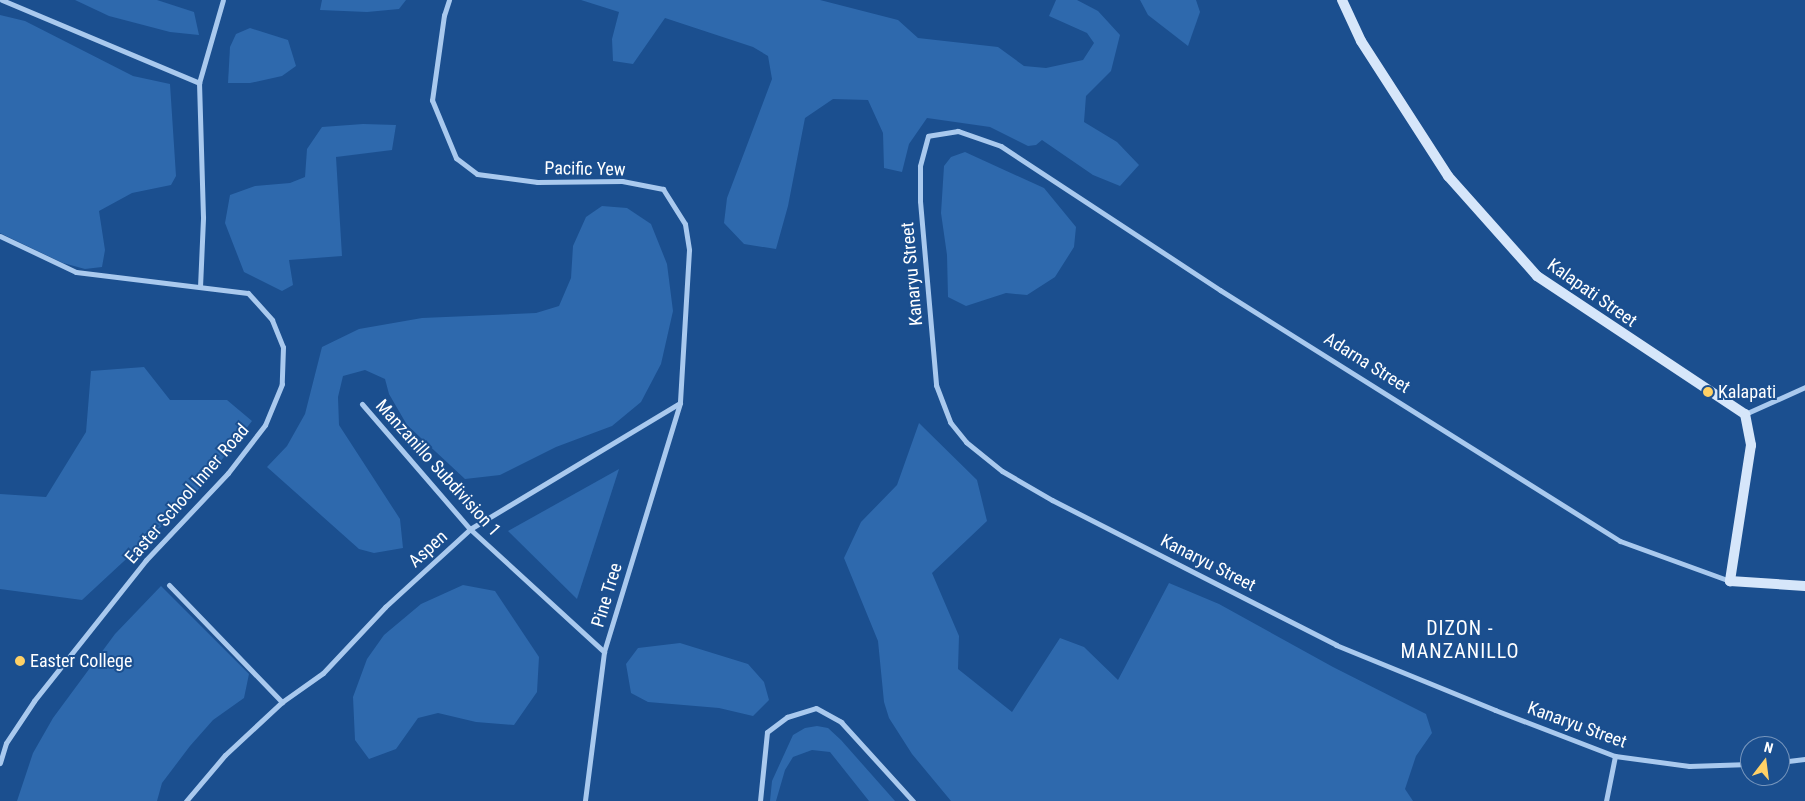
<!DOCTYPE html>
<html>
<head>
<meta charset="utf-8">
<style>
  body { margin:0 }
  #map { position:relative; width:1805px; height:801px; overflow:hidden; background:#1b4f8f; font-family:"Roboto Condensed",sans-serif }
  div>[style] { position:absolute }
  .green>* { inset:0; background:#2e69ad }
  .street>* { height:5px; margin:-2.5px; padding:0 2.5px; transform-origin:2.5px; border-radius:2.5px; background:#a9c9ee }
  .secondary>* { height:10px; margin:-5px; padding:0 5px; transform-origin:5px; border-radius:5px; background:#d6e6fa }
  .dots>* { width:14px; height:14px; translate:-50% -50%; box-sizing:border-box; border:2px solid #1b4f8f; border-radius:50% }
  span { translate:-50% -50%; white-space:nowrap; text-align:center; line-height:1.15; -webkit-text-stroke:4px #1b4f8f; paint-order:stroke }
  .street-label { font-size:18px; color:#fff }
  .poi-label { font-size:18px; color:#fff }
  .left { translate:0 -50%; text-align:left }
  .quarter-label { font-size:20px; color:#fff; letter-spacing:1px }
  .north { position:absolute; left:1740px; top:736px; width:50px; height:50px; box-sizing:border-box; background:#1b4f8f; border:1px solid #7695bc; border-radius:50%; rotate:15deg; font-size:14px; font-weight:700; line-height:20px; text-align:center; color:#fff }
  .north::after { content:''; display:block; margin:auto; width:18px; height:22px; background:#ffd166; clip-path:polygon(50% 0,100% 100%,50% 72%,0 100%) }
</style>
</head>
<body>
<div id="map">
  <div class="green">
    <i style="clip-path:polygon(75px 0,157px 0,194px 12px,199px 35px,170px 32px,109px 16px)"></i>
    <i style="clip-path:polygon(322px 0,406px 0,399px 9px,367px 12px,320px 10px)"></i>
    <i style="clip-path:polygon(581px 0,820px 0,898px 20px,918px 38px,998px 47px,1024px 66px,1046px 68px,1083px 60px,1094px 43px,1087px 33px,1049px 16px,1056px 0,1077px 0,1098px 11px,1120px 35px,1111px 71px,1086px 96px,1084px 122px,1117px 142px,1139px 165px,1120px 186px,1093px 175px,1042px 140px,1036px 145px,1028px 146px,990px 127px,927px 118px,909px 144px,902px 172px,884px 168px,883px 133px,868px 100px,833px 99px,805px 118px,788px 206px,776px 249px,744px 244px,724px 223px,727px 198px,772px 79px,768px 56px,753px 47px,665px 18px,633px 64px,613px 61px,612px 39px,619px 12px)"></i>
    <i style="clip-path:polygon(1140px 0,1196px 0,1200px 12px,1188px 46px,1148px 15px)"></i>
    <i style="clip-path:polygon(0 15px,25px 21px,133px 76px,170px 84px,176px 176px,171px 185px,132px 193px,99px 211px,105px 250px,102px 267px,85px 269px,63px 263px,0 233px)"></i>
    <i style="clip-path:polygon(250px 28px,288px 40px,296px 66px,282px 76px,250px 83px,228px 83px,230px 47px,236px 34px)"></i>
    <i style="clip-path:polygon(363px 124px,396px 125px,392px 150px,336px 157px,342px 256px,289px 260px,293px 285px,282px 291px,244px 272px,225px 223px,230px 195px,255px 186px,290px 183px,305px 177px,307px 149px,322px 127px)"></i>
    <i style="clip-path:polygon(965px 152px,1044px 188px,1076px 227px,1074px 247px,1055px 277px,1027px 295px,1006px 293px,966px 306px,948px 297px,947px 255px,941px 213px,944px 166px,951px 157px)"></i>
    <i style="clip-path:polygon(602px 206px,627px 208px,651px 224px,667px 264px,673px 311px,661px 364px,641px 402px,612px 426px,556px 447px,500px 475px,465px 479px,407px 425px,389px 394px,385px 379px,365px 370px,343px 376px,338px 397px,339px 425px,400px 519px,403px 548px,374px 553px,359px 549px,267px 467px,287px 446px,305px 414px,322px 347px,359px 329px,422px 318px,536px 313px,559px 306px,571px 278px,573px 246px,586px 217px)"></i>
    <i style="clip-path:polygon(144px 367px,170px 400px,227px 400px,252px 421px,191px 499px,82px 600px,0 589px,0 494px,46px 497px,86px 432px,91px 371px)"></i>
    <i style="clip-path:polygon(919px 423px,977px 480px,987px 521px,932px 573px,959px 636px,958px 669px,1012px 712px,1060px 638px,1084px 647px,1118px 680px,1169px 583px,1219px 604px,1333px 667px,1426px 714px,1432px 733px,1416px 756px,1405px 789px,1413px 801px,951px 801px,912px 754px,889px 718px,884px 702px,878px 641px,844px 558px,861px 522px,897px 485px)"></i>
    <i style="clip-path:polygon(619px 469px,577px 599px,508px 531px)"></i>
    <i style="clip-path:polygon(463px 585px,495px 591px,539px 657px,537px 692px,514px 725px,476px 722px,438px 713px,418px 718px,396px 749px,369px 759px,355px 740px,353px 697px,367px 659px,384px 635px,421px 604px)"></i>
    <i style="clip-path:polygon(161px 586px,249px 674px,244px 698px,213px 720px,190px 746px,162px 783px,157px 801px,17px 801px,33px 753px,53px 718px,115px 634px)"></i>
    <i style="clip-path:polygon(680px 643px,748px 664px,764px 682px,769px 700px,753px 716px,719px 708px,648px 702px,631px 693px,626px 664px,638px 648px)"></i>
    <i style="clip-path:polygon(817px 726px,828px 728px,841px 740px,895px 801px,869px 801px,830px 752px,812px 750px,793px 757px,785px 770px,776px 801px,770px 801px,772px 781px,793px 735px,805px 728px)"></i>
  </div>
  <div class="street">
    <i style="left:2px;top:0;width:214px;rotate:22.8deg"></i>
    <i style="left:449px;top:0;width:16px;rotate:108deg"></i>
    <i style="left:444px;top:15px;width:86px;rotate:98deg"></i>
    <i style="left:432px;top:100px;width:63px;rotate:67.5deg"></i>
    <i style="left:456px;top:158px;width:26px;rotate:37deg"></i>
    <i style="left:477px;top:174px;width:61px;rotate:7.6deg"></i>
    <i style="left:537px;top:182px;width:85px;rotate:-0.7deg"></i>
    <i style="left:622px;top:181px;width:42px;rotate:11deg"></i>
    <i style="left:663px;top:189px;width:41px;rotate:57.8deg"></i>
    <i style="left:685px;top:224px;width:26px;rotate:81deg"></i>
    <i style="left:689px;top:250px;width:153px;rotate:93.4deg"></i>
    <i style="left:680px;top:403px;width:260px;rotate:107deg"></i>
    <i style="left:604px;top:652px;width:150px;rotate:97.3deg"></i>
    <i style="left:0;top:236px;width:84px;rotate:25.3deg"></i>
    <i style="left:76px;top:272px;width:173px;rotate:7deg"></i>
    <i style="left:248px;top:293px;width:36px;rotate:48deg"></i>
    <i style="left:272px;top:320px;width:29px;rotate:68deg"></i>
    <i style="left:283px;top:347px;width:37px;rotate:92deg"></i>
    <i style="left:282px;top:384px;width:44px;rotate:112.5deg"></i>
    <i style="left:265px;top:425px;width:61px;rotate:127.6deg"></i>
    <i style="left:228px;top:473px;width:120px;rotate:133.3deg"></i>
    <i style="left:146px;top:560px;width:180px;rotate:128.5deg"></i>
    <i style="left:34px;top:701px;width:50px;rotate:123.7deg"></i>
    <i style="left:6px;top:743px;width:21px;rotate:107deg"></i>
    <i style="left:200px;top:287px;width:70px;rotate:-87.5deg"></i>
    <i style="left:203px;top:217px;width:134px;rotate:-91.7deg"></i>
    <i style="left:199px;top:83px;width:86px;rotate:-73.9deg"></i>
    <i style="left:362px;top:404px;width:165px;rotate:49.2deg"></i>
    <i style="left:470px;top:529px;width:182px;rotate:42.5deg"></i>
    <i style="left:1745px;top:414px;width:66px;rotate:-24.2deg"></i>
    <i style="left:1730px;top:581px;width:117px;rotate:-160deg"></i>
    <i style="left:1620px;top:541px;width:472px;rotate:-147.9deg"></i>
    <i style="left:1220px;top:290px;width:262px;rotate:-146.7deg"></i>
    <i style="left:1001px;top:146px;width:46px;rotate:-160.8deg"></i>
    <i style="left:958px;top:131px;width:30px;rotate:171deg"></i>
    <i style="left:928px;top:136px;width:31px;rotate:105deg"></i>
    <i style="left:920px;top:166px;width:35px;rotate:90deg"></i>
    <i style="left:920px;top:201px;width:185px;rotate:85deg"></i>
    <i style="left:936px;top:385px;width:40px;rotate:69deg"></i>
    <i style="left:950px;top:422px;width:26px;rotate:51deg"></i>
    <i style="left:966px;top:442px;width:46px;rotate:38.9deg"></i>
    <i style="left:1002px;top:471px;width:58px;rotate:30.1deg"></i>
    <i style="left:1052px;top:500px;width:319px;rotate:27deg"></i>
    <i style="left:1336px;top:645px;width:172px;rotate:22.2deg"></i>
    <i style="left:1495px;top:710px;width:129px;rotate:21deg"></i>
    <i style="left:1615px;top:756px;width:75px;rotate:7.7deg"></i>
    <i style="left:1689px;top:766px;width:61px;rotate:-1.9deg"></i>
    <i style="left:169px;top:585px;width:163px;rotate:46deg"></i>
    <i style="left:1780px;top:762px;width:25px;rotate:-7deg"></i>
    <i style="left:186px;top:801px;width:60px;rotate:-49.7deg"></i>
    <i style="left:225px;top:755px;width:78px;rotate:-42.9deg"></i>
    <i style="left:282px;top:702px;width:50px;rotate:-35.3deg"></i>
    <i style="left:323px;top:673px;width:91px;rotate:-46.8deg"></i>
    <i style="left:385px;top:607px;width:115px;rotate:-42.5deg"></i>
    <i style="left:470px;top:529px;width:245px;rotate:-31deg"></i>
    <i style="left:760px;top:801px;width:69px;rotate:-84.2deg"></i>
    <i style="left:767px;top:732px;width:25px;rotate:-37deg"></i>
    <i style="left:787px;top:717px;width:30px;rotate:-17deg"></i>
    <i style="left:816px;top:708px;width:29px;rotate:29deg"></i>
    <i style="left:841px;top:722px;width:107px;rotate:47.7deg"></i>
    <i style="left:1606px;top:801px;width:46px;rotate:-78.7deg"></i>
  </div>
  <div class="secondary">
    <i style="left:1342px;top:0;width:45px;rotate:65.1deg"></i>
    <i style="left:1361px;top:41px;width:161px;rotate:57.2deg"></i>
    <i style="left:1448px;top:176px;width:134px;rotate:48.3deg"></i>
    <i style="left:1537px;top:276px;width:250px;rotate:33.6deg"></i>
    <i style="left:1745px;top:414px;width:32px;rotate:79deg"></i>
    <i style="left:1751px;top:445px;width:138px;rotate:98.8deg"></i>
    <i style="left:1730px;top:581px;width:75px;rotate:3.8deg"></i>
  </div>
  <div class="dots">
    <i style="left:1708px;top:392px;background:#ffd166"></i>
    <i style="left:20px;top:661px;background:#ffd166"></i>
  </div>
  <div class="street-label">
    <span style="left:585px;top:169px;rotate:1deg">Pacific Yew</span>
    <span style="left:912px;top:274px;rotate:-95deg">Kanaryu Street</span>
    <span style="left:1592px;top:293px;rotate:35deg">Kalapati Street</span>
    <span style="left:1367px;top:363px;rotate:32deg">Adarna Street</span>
    <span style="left:438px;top:468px;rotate:48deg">Manzanillo Subdivision 1</span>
    <span style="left:187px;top:494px;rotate:-49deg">Easter School Inner Road</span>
    <span style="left:428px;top:549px;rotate:-42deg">Aspen</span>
    <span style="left:1208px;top:563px;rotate:27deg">Kanaryu Street</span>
    <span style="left:607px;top:595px;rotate:-73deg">Pine Tree</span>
    <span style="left:1577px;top:725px;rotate:20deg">Kanaryu Street</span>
  </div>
  <div class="poi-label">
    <span class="left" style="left:1718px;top:392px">Kalapati</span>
    <span class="left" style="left:30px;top:661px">Easter College</span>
  </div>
  <div class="quarter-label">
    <span style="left:1460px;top:640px">DIZON -<br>MANZANILLO</span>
  </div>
  <div class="north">N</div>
</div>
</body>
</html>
